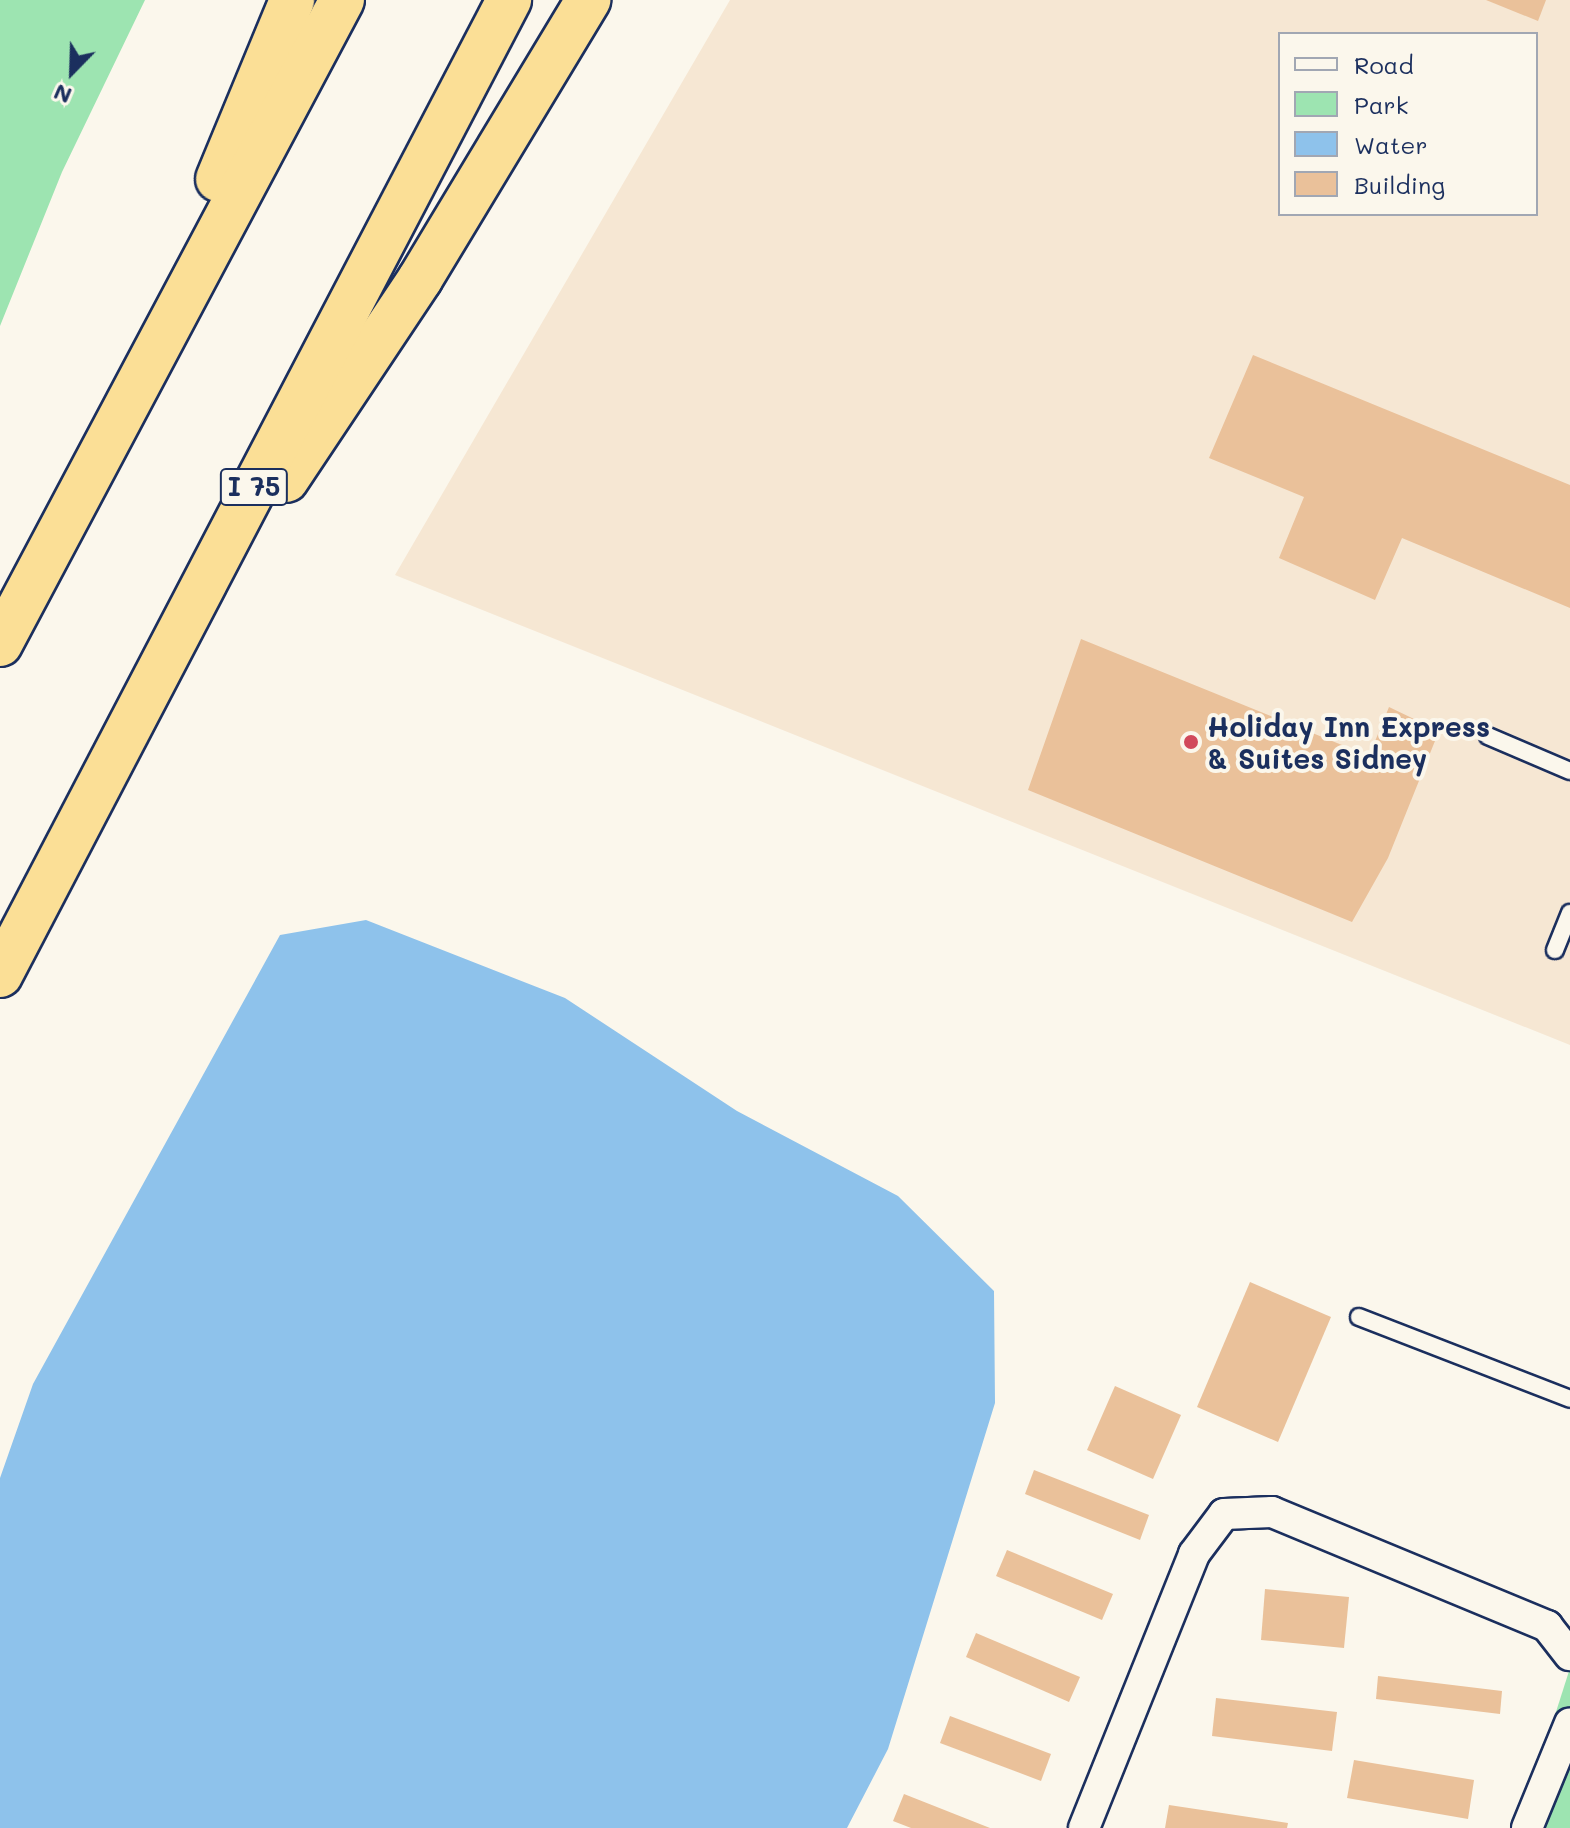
<!DOCTYPE html>
<html>
<head>
<meta charset="utf-8">
<style>
  body { margin:0 }
  #map { position:relative; width:1570px; height:1828px; overflow:hidden; background:#fbf7ec; font-family:Mali,sans-serif }
  div>[style] { position:absolute }
  .built>* { inset:0; background:#f6e7d3 }
  .green>* { inset:0; background:#9de4b1 }
  .water>* { inset:0; background:#8ec2eb }
  .building>* { inset:0; background:#eac19a }
  .roads { filter:drop-shadow(2px 0 #1b2f5e) drop-shadow(-2px 0 #1b2f5e) drop-shadow(0 2px #1b2f5e) drop-shadow(0 -2px #1b2f5e) }
  .service>* { height:16px; margin:-8px; padding:0 8px; transform-origin:8px; border-radius:8px; background:#fbf7ec }
  .minor>* { height:30px; margin:-15px; padding:0 15px; transform-origin:15px; border-radius:15px; background:#fbf7ec }
  .motorway>* { height:44px; margin:-22px; padding:0 22px; transform-origin:22px; border-radius:22px; background:#fbdf96 }
  .dots>* { width:22px; height:22px; translate:-50% -50%; box-sizing:border-box; border:4px solid #fbf7ec; border-radius:50% }
  span { translate:-50% -50%; white-space:nowrap; text-align:center; line-height:1.15; -webkit-text-stroke:8px #fbf7ec; paint-order:stroke }
  .shield-label span { padding:2px 6px; background:#fbf7ec; border:2px solid; border-radius:6px; -webkit-text-stroke-width:0 }
  .shield-label { font-size:26px; color:#1b2f5e; font-weight:700 }
  .poi-label { font-size:28px; color:#1b2f5e; font-weight:700 }
  .left { translate:0 -50%; text-align:left }
  .legend { position:absolute; left:1278px; top:32px; width:260px; height:184px; box-sizing:border-box; background:#fbf7ec; border:2px solid #a1a7b3; margin:0; padding:10px 14px; list-style:none; font-size:24px; color:#1b2f5e }
  .legend li { display:flex; align-items:center; gap:16px; height:40px }
  .legend b { width:40px; border:2px solid #a1a7b3 }
  .north { position:absolute; left:32px; top:32px; width:80px; height:80px; -webkit-text-stroke:6px #fbf7ec; paint-order:stroke; rotate:203deg; font-size:22px; font-weight:700; line-height:32px; text-align:center; color:#1b2f5e }
  .north::after { content:''; display:block; margin:auto; width:28px; height:36px; background:#1b2f5e; clip-path:polygon(50% 0,100% 100%,50% 72%,0 100%) }
</style>
</head>
<body>
<div id="map">
  <div class="built">
    <i style="clip-path:polygon(evenodd,730px 0,1570px 0,1570px 1045px,395px 575px,730px 0,1280px 34px,1536px 34px,1536px 214px,1280px 214px,1280px 34px)"></i>
  </div>
  <div class="green">
    <i style="clip-path:polygon(0 0,145px 0,62px 172px,0 326px)"></i>
    <i style="clip-path:polygon(1570px 1668px,1570px 1828px,1519px 1828px)"></i>
  </div>
  <div class="water">
    <i style="clip-path:polygon(366px 920px,565px 998px,737px 1111px,898px 1196px,994px 1291px,995px 1403px,888px 1749px,847px 1828px,0 1828px,0 1478px,33px 1384px,280px 935px)"></i>
  </div>
  <div class="building">
    <i style="clip-path:polygon(1486px 0,1546px 0,1538px 21px)"></i>
    <i style="clip-path:polygon(1253px 355px,1570px 485px,1570px 608px,1402px 538px,1375px 600px,1279px 558px,1304px 497px,1209px 458px)"></i>
    <i style="clip-path:polygon(1081px 639px,1369px 756px,1389px 707px,1439px 731px,1388px 858px,1352px 922px,1028px 790px)"></i>
    <i style="clip-path:polygon(1250px 1282px,1331px 1317px,1278px 1442px,1197px 1407px)"></i>
    <i style="clip-path:polygon(1115px 1386px,1181px 1415px,1153px 1479px,1087px 1450px)"></i>
    <i style="clip-path:polygon(1034px 1470px,1149px 1515px,1140px 1540px,1025px 1494px)"></i>
    <i style="clip-path:polygon(1007px 1550px,1113px 1594px,1102px 1620px,996px 1576px)"></i>
    <i style="clip-path:polygon(1265px 1589px,1349px 1597px,1344px 1648px,1261px 1640px)"></i>
    <i style="clip-path:polygon(976px 1633px,1080px 1677px,1069px 1702px,966px 1657px)"></i>
    <i style="clip-path:polygon(1378px 1676px,1502px 1691px,1500px 1714px,1376px 1699px)"></i>
    <i style="clip-path:polygon(1216px 1698px,1337px 1712px,1332px 1751px,1212px 1736px)"></i>
    <i style="clip-path:polygon(950px 1716px,1051px 1754px,1041px 1781px,940px 1743px)"></i>
    <i style="clip-path:polygon(1354px 1760px,1474px 1780px,1468px 1819px,1347px 1798px)"></i>
    <i style="clip-path:polygon(904px 1794px,990px 1828px,911px 1828px,893px 1821px)"></i>
    <i style="clip-path:polygon(1169px 1805px,1288px 1823px,1287px 1828px,1165px 1828px)"></i>
  </div>
  <div class="roads">
    <div class="service">
      <i style="left:1488px;top:736px;width:89px;rotate:23.1deg"></i>
      <i style="left:1555px;top:950px;width:40px;rotate:-68deg"></i>
      <i style="left:1359px;top:1317px;width:226px;rotate:21.2deg"></i>
    </div>
    <div class="minor">
      <i style="left:1084px;top:1828px;width:295px;rotate:-68.1deg"></i>
      <i style="left:1194px;top:1554px;width:50px;rotate:-53.1deg"></i>
      <i style="left:1224px;top:1514px;width:48px;rotate:-2.4deg"></i>
      <i style="left:1272px;top:1512px;width:298px;rotate:22.5deg"></i>
      <i style="left:1547px;top:1626px;width:37px;rotate:52deg"></i>
      <i style="left:1527px;top:1828px;width:113px;rotate:-67.7deg"></i>
    </div>
    <div class="motorway">
      <i style="left:218px;top:179px;width:194px;rotate:-67.5deg"></i>
      <i style="left:286px;top:480px;width:242px;rotate:-56.3deg"></i>
      <i style="left:420px;top:279px;width:326px;rotate:-58.9deg"></i>
      <i style="left:0;top:644px;width:729px;rotate:-62.03deg"></i>
      <i style="left:0;top:975px;width:1100px;rotate:-62.43deg"></i>
    </div>
  </div>
  <div class="dots">
    <i style="left:1191px;top:742px;background:#d1495b"></i>
  </div>
  <div class="shield-label">
    <span style="left:254px;top:487px">I 75</span>
  </div>
  <div class="poi-label">
    <span class="left" style="left:1207px;top:742px">Holiday Inn Express<br>&amp; Suites Sidney</span>
  </div>
  <ul class="legend">
  <li><b style="height:10px;background:#fbf7ec"></b>Road</li>
  <li><b style="height:22px;background:#9de4b1"></b>Park</li>
  <li><b style="height:22px;background:#8ec2eb"></b>Water</li>
  <li><b style="height:22px;background:#eac19a"></b>Building</li>
  </ul>
  <div class="north">N</div>
</div>
</body>
</html>
